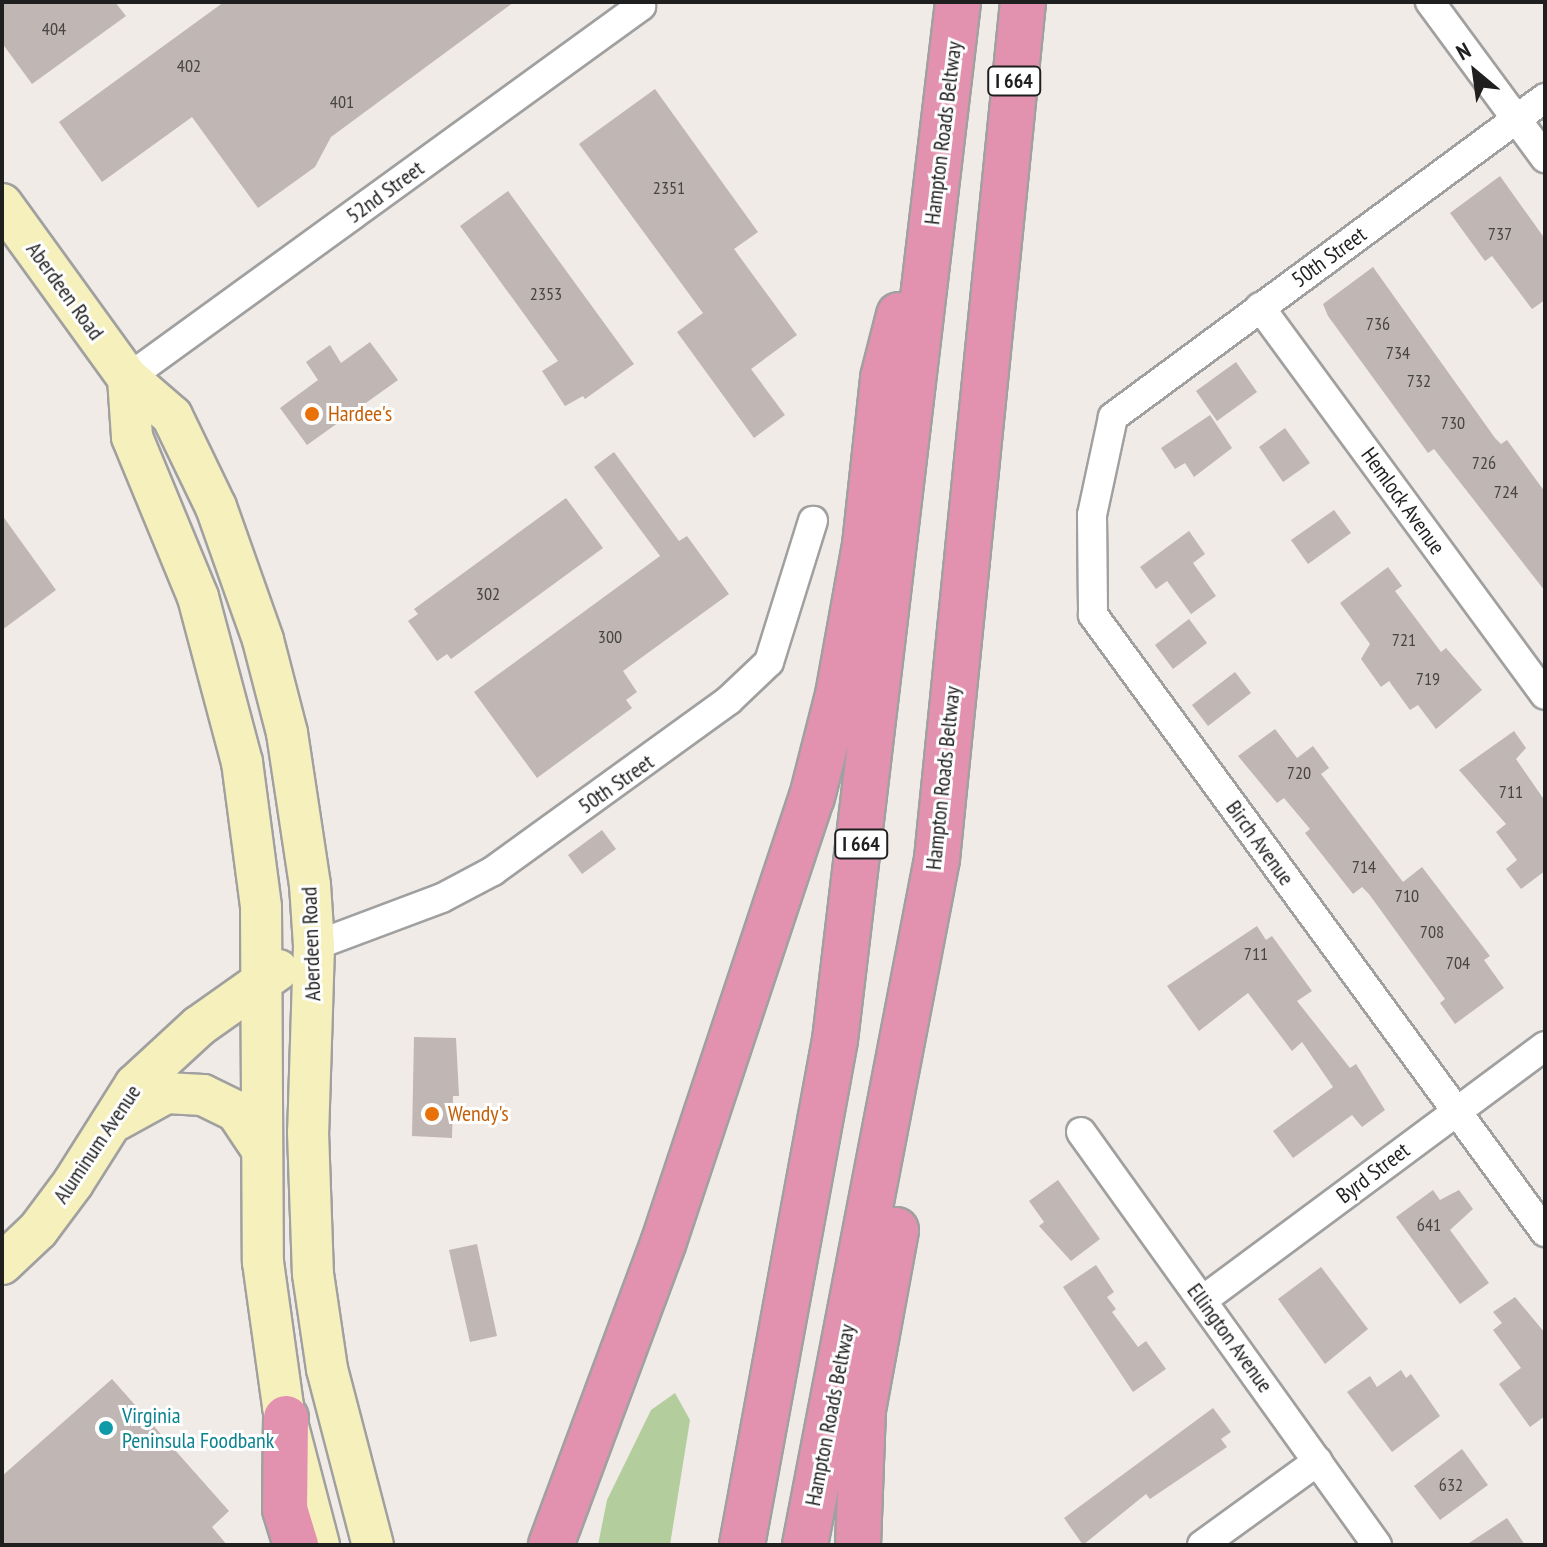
<!DOCTYPE html>
<html>
<head>
<meta charset="utf-8">
<style>
  body { margin:0 }
  #map { position:relative; width:1547px; height:1547px; overflow:hidden; background:#f0ebe6; font-family:"PT Sans Narrow",sans-serif }
  div>[style] { position:absolute }
  .forest>* { inset:0; background:#b3cd9d }
  .building>* { inset:0; background:#c0b6b3 }
  .roads { filter:drop-shadow(2px 0 #a0a0a0) drop-shadow(-2px 0 #a0a0a0) drop-shadow(0 2px #a0a0a0) drop-shadow(0 -2px #a0a0a0) }
  .street>* { height:28px; margin:-14px; padding:0 14px; transform-origin:14px; border-radius:14px; background:#fff }
  .secondary>* { height:40px; margin:-20px; padding:0 20px; transform-origin:20px; border-radius:20px; background:#f6f0bd }
  .highway>* { height:44px; margin:-22px; padding:0 22px; transform-origin:22px; border-radius:22px; background:#e292ae }
  .dots>* { width:22px; height:22px; translate:-50% -50%; box-sizing:border-box; border:4px solid #fff; border-radius:50% }
  span { translate:-50% -50%; white-space:nowrap; text-align:center; line-height:1.15; -webkit-text-stroke:6px #fff; paint-order:stroke }
  .number-label { font-size:18px; color:#474544 }
  .number-label span { -webkit-text-stroke-width:0 }
  .shield-label span { padding:2px 6px; background:#fff; border:2px solid; border-radius:6px; -webkit-text-stroke-width:0 }
  .shield-label { font-size:20px; color:#1f1f1f; font-weight:700 }
  .street-label { font-size:22px; color:#1f1f1f }
  .food-label { font-size:22px; color:#c56008 }
  .left { translate:0 -50%; text-align:left }
  .culture-label { font-size:22px; color:#0d838f }
  .frame { position:absolute; inset:0; border:4px solid #1f1f1f; pointer-events:none }
  .north { position:absolute; left:1435px; top:32px; width:80px; height:80px; -webkit-text-stroke:6px #fff; paint-order:stroke; rotate:331deg; font-size:22px; font-weight:700; line-height:32px; text-align:center; color:#1f1f1f }
  .north::after { content:''; display:block; margin:auto; width:28px; height:36px; background:#1f1f1f; clip-path:polygon(50% 0,100% 100%,50% 72%,0 100%) }
</style>
</head>
<body>
<div id="map">
  <div class="forest">
    <i style="clip-path:polygon(675px 1393px,690px 1420px,670px 1545px,598px 1545px,607px 1500px,651px 1410px)"></i>
  </div>
  <div class="building">
    <i style="clip-path:polygon(2px 2px,115px 2px,126px 16px,32px 84px,2px 43px)"></i>
    <i style="clip-path:polygon(224px 2px,514px 2px,331px 137px,315px 167px,258px 208px,192px 117px,102px 182px,59px 122px)"></i>
    <i style="clip-path:polygon(655px 89px,758px 232px,734px 249px,797px 335px,751px 369px,785px 415px,754px 438px,677px 332px,703px 313px,579px 144px)"></i>
    <i style="clip-path:polygon(1500px 176px,1545px 239px,1545px 300px,1532px 309px,1492px 256px,1485px 261px,1450px 213px)"></i>
    <i style="clip-path:polygon(508px 191px,634px 364px,585px 399px,583px 396px,565px 406px,542px 371px,558px 361px,460px 226px)"></i>
    <i style="clip-path:polygon(1373px 267px,1495px 438px,1501px 444px,1507px 440px,1545px 492px,1545px 591px,1434px 449px,1428px 453px,1328px 316px,1323px 304px)"></i>
    <i style="clip-path:polygon(370px 342px,398px 380px,307px 445px,280px 408px,318px 380px,306px 362px,330px 345px,341px 363px)"></i>
    <i style="clip-path:polygon(1236px 362px,1257px 392px,1217px 421px,1196px 391px)"></i>
    <i style="clip-path:polygon(1210px 415px,1232px 448px,1194px 477px,1185px 463px,1175px 469px,1161px 448px)"></i>
    <i style="clip-path:polygon(1285px 428px,1310px 463px,1283px 482px,1259px 447px)"></i>
    <i style="clip-path:polygon(614px 452px,679px 541px,687px 536px,729px 594px,623px 671px,637px 692px,626px 700px,632px 708px,537px 778px,474px 692px,660px 556px,594px 467px)"></i>
    <i style="clip-path:polygon(566px 498px,603px 548px,451px 659px,447px 654px,437px 661px,408px 621px,418px 614px,414px 609px)"></i>
    <i style="clip-path:polygon(1334px 510px,1351px 533px,1308px 564px,1291px 540px)"></i>
    <i style="clip-path:polygon(2px 515px,56px 590px,2px 630px)"></i>
    <i style="clip-path:polygon(1189px 531px,1205px 554px,1193px 563px,1216px 596px,1191px 614px,1167px 581px,1156px 589px,1140px 567px)"></i>
    <i style="clip-path:polygon(1388px 567px,1402px 586px,1395px 591px,1441px 652px,1446px 648px,1482px 690px,1436px 729px,1418px 705px,1410px 710px,1389px 681px,1381px 687px,1361px 659px,1370px 644px,1340px 603px)"></i>
    <i style="clip-path:polygon(1189px 619px,1207px 643px,1173px 669px,1155px 645px)"></i>
    <i style="clip-path:polygon(1235px 672px,1251px 693px,1208px 726px,1192px 705px)"></i>
    <i style="clip-path:polygon(1275px 729px,1297px 758px,1313px 746px,1329px 768px,1321px 774px,1403px 882px,1422px 867px,1490px 956px,1484px 960px,1504px 988px,1455px 1024px,1440px 1003px,1445px 999px,1369px 894px,1362px 887px,1353px 894px,1305px 833px,1310px 829px,1284px 798px,1277px 803px,1238px 756px)"></i>
    <i style="clip-path:polygon(1514px 731px,1526px 748px,1516px 759px,1545px 801px,1545px 871px,1521px 889px,1506px 869px,1517px 860px,1496px 832px,1506px 824px,1459px 770px)"></i>
    <i style="clip-path:polygon(602px 830px,616px 849px,582px 874px,568px 855px)"></i>
    <i style="clip-path:polygon(1257px 926px,1266px 940px,1272px 936px,1312px 991px,1297px 1001px,1350px 1068px,1356px 1064px,1385px 1110px,1362px 1127px,1352px 1115px,1293px 1158px,1273px 1131px,1333px 1087px,1302px 1042px,1292px 1051px,1248px 993px,1199px 1031px,1167px 986px)"></i>
    <i style="clip-path:polygon(414px 1037px,456px 1038px,459px 1096px,453px 1096px,452px 1138px,412px 1136px)"></i>
    <i style="clip-path:polygon(1058px 1180px,1100px 1239px,1071px 1261px,1039px 1226px,1044px 1222px,1029px 1201px)"></i>
    <i style="clip-path:polygon(1433px 1190px,1440px 1200px,1459px 1190px,1473px 1209px,1450px 1230px,1489px 1283px,1460px 1304px,1396px 1217px)"></i>
    <i style="clip-path:polygon(477px 1244px,497px 1336px,470px 1342px,449px 1250px)"></i>
    <i style="clip-path:polygon(1096px 1265px,1114px 1292px,1107px 1297px,1116px 1309px,1112px 1312px,1138px 1347px,1146px 1341px,1166px 1369px,1133px 1392px,1063px 1287px)"></i>
    <i style="clip-path:polygon(1321px 1267px,1368px 1329px,1325px 1364px,1278px 1299px)"></i>
    <i style="clip-path:polygon(1515px 1297px,1545px 1333px,1545px 1416px,1530px 1427px,1499px 1384px,1521px 1368px,1493px 1330px,1502px 1323px,1493px 1312px)"></i>
    <i style="clip-path:polygon(1401px 1370px,1406px 1378px,1411px 1374px,1440px 1416px,1392px 1452px,1347px 1392px,1370px 1376px,1377px 1387px)"></i>
    <i style="clip-path:polygon(112px 1379px,229px 1511px,212px 1527px,227px 1545px,2px 1545px,2px 1476px)"></i>
    <i style="clip-path:polygon(1213px 1408px,1231px 1432px,1221px 1439px,1227px 1447px,1150px 1499px,1146px 1494px,1083px 1545px,1064px 1518px)"></i>
    <i style="clip-path:polygon(1462px 1449px,1488px 1485px,1440px 1520px,1414px 1486px)"></i>
    <i style="clip-path:polygon(1507px 1518px,1525px 1545px,1466px 1545px)"></i>
  </div>
  <div class="roads">
    <div class="street">
      <i style="left:1430px;top:2px;width:194px;rotate:53.6deg"></i>
      <i style="left:1545px;top:98px;width:537px;rotate:143.56deg"></i>
      <i style="left:1113px;top:417px;width:100px;rotate:102.1deg"></i>
      <i style="left:1092px;top:515px;width:100px;rotate:89.4deg"></i>
      <i style="left:1093px;top:615px;width:765px;rotate:53.77deg"></i>
      <i style="left:1260px;top:307px;width:481px;rotate:53.7deg"></i>
      <i style="left:128px;top:378px;width:634px;rotate:-35.95deg"></i>
      <i style="left:641px;top:6px;width:5px;rotate:-127deg"></i>
      <i style="left:314px;top:946px;width:137px;rotate:-20.6deg"></i>
      <i style="left:442px;top:898px;width:58px;rotate:-27.9deg"></i>
      <i style="left:493px;top:871px;width:291px;rotate:-35.9deg"></i>
      <i style="left:729px;top:700px;width:55px;rotate:-43.5deg"></i>
      <i style="left:769px;top:662px;width:148px;rotate:-72.7deg"></i>
      <i style="left:1081px;top:1132px;width:508px;rotate:54.37deg"></i>
      <i style="left:1203px;top:1300px;width:426px;rotate:-36.6deg"></i>
      <i style="left:1202px;top:1545px;width:143px;rotate:-35.9deg"></i>
    </div>
    <div class="secondary">
      <i style="left:2px;top:204px;width:215px;rotate:54.1deg"></i>
      <i style="left:128px;top:378px;width:58px;rotate:40.8deg"></i>
      <i style="left:172px;top:416px;width:101px;rotate:64.2deg"></i>
      <i style="left:216px;top:507px;width:141px;rotate:70.5deg"></i>
      <i style="left:263px;top:640px;width:96px;rotate:75.5deg"></i>
      <i style="left:287px;top:733px;width:154px;rotate:81.4deg"></i>
      <i style="left:310px;top:885px;width:61px;rotate:86.2deg"></i>
      <i style="left:314px;top:946px;width:186px;rotate:91.8deg"></i>
      <i style="left:308px;top:1132px;width:142px;rotate:88deg"></i>
      <i style="left:313px;top:1274px;width:96px;rotate:81.6deg"></i>
      <i style="left:327px;top:1369px;width:182px;rotate:75.4deg"></i>
      <i style="left:128px;top:378px;width:59px;rotate:86.1deg"></i>
      <i style="left:132px;top:437px;width:173px;rotate:67.6deg"></i>
      <i style="left:198px;top:597px;width:171px;rotate:75.1deg"></i>
      <i style="left:242px;top:762px;width:146px;rotate:82.5deg"></i>
      <i style="left:261px;top:907px;width:355px;rotate:89.7deg"></i>
      <i style="left:263px;top:1262px;width:146px;rotate:82.1deg"></i>
      <i style="left:283px;top:1407px;width:143px;rotate:75.4deg"></i>
      <i style="left:117px;top:1120px;width:56px;rotate:-28.9deg"></i>
      <i style="left:166px;top:1093px;width:37px;rotate:3deg"></i>
      <i style="left:203px;top:1095px;width:37px;rotate:26deg"></i>
      <i style="left:236px;top:1111px;width:43px;rotate:56.3deg"></i>
      <i style="left:2px;top:1264px;width:50px;rotate:-43.4deg"></i>
      <i style="left:38px;top:1230px;width:59px;rotate:-53.3deg"></i>
      <i style="left:73px;top:1183px;width:116px;rotate:-57.7deg"></i>
      <i style="left:135px;top:1085px;width:87px;rotate:-42.7deg"></i>
      <i style="left:199px;top:1026px;width:97px;rotate:-35.3deg"></i>
    </div>
    <div class="highway">
      <i style="left:286px;top:1418px;width:91px;rotate:90.6deg"></i>
      <i style="left:285px;top:1509px;width:38px;rotate:73deg"></i>
      <i style="left:551px;top:1545px;width:321px;rotate:-69.6deg"></i>
      <i style="left:663px;top:1244px;width:471px;rotate:-71.6deg"></i>
      <i style="left:812px;top:797px;width:105px;rotate:-75.7deg"></i>
      <i style="left:838px;top:695px;width:152px;rotate:-79.8deg"></i>
      <i style="left:865px;top:545px;width:168px;rotate:-83.8deg"></i>
      <i style="left:883px;top:378px;width:65px;rotate:-75.7deg"></i>
      <i style="left:742px;top:1545px;width:513px;rotate:-79.57deg"></i>
      <i style="left:835px;top:1040px;width:1045px;rotate:-83.24deg"></i>
      <i style="left:805px;top:1545px;width:699px;rotate:-79.11deg"></i>
      <i style="left:937px;top:859px;width:861px;rotate:-84.27deg"></i>
      <i style="left:858px;top:1545px;width:135px;rotate:-87.9deg"></i>
      <i style="left:863px;top:1410px;width:183px;rotate:-79.6deg"></i>
    </div>
  </div>
  <div class="dots">
    <i style="left:312px;top:414px;background:#e8710a"></i>
    <i style="left:432px;top:1114px;background:#e8710a"></i>
    <i style="left:106px;top:1428px;background:#0f9aa8"></i>
  </div>
  <div class="number-label">
    <span style="left:54px;top:29px">404</span>
    <span style="left:189px;top:66px">402</span>
    <span style="left:342px;top:102px">401</span>
    <span style="left:669px;top:188px">2351</span>
    <span style="left:1500px;top:234px">737</span>
    <span style="left:546px;top:294px">2353</span>
    <span style="left:1378px;top:324px">736</span>
    <span style="left:1398px;top:353px">734</span>
    <span style="left:1419px;top:381px">732</span>
    <span style="left:1453px;top:423px">730</span>
    <span style="left:1484px;top:463px">726</span>
    <span style="left:1506px;top:492px">724</span>
    <span style="left:488px;top:594px">302</span>
    <span style="left:610px;top:637px">300</span>
    <span style="left:1404px;top:640px">721</span>
    <span style="left:1428px;top:679px">719</span>
    <span style="left:1299px;top:773px">720</span>
    <span style="left:1511px;top:792px">711</span>
    <span style="left:1364px;top:867px">714</span>
    <span style="left:1407px;top:896px">710</span>
    <span style="left:1432px;top:932px">708</span>
    <span style="left:1256px;top:954px">711</span>
    <span style="left:1458px;top:963px">704</span>
    <span style="left:1429px;top:1225px">641</span>
    <span style="left:1451px;top:1485px">632</span>
  </div>
  <div class="shield-label">
    <span style="left:1014px;top:81px">I 664</span>
    <span style="left:861px;top:844px">I 664</span>
  </div>
  <div class="street-label">
    <span style="left:943px;top:133px;rotate:-83deg">Hampton Roads Beltway</span>
    <span style="left:385px;top:192px;rotate:-36deg">52nd Street</span>
    <span style="left:1329px;top:257px;rotate:-36deg">50th Street</span>
    <span style="left:65px;top:291px;rotate:54deg">Aberdeen Road</span>
    <span style="left:1403px;top:501px;rotate:54deg">Hemlock Avenue</span>
    <span style="left:943px;top:778px;rotate:-84deg">Hampton Roads Beltway</span>
    <span style="left:616px;top:784px;rotate:-35deg">50th Street</span>
    <span style="left:1260px;top:843px;rotate:54deg">Birch Avenue</span>
    <span style="left:311px;top:944px;rotate:-92deg">Aberdeen Road</span>
    <span style="left:97px;top:1144px;rotate:-56deg">Aluminum Avenue</span>
    <span style="left:1373px;top:1173px;rotate:-37deg">Byrd Street</span>
    <span style="left:1230px;top:1338px;rotate:54deg">Ellington Avenue</span>
    <span style="left:830px;top:1415px;rotate:-79deg">Hampton Roads Beltway</span>
  </div>
  <div class="food-label">
    <span class="left" style="left:328px;top:414px">Hardee's</span>
    <span class="left" style="left:448px;top:1114px">Wendy's</span>
  </div>
  <div class="culture-label">
    <span class="left" style="left:122px;top:1428px">Virginia<br>Peninsula Foodbank</span>
  </div>
  <div class="frame"></div>
  <div class="north">N</div>
</div>
</body>
</html>
